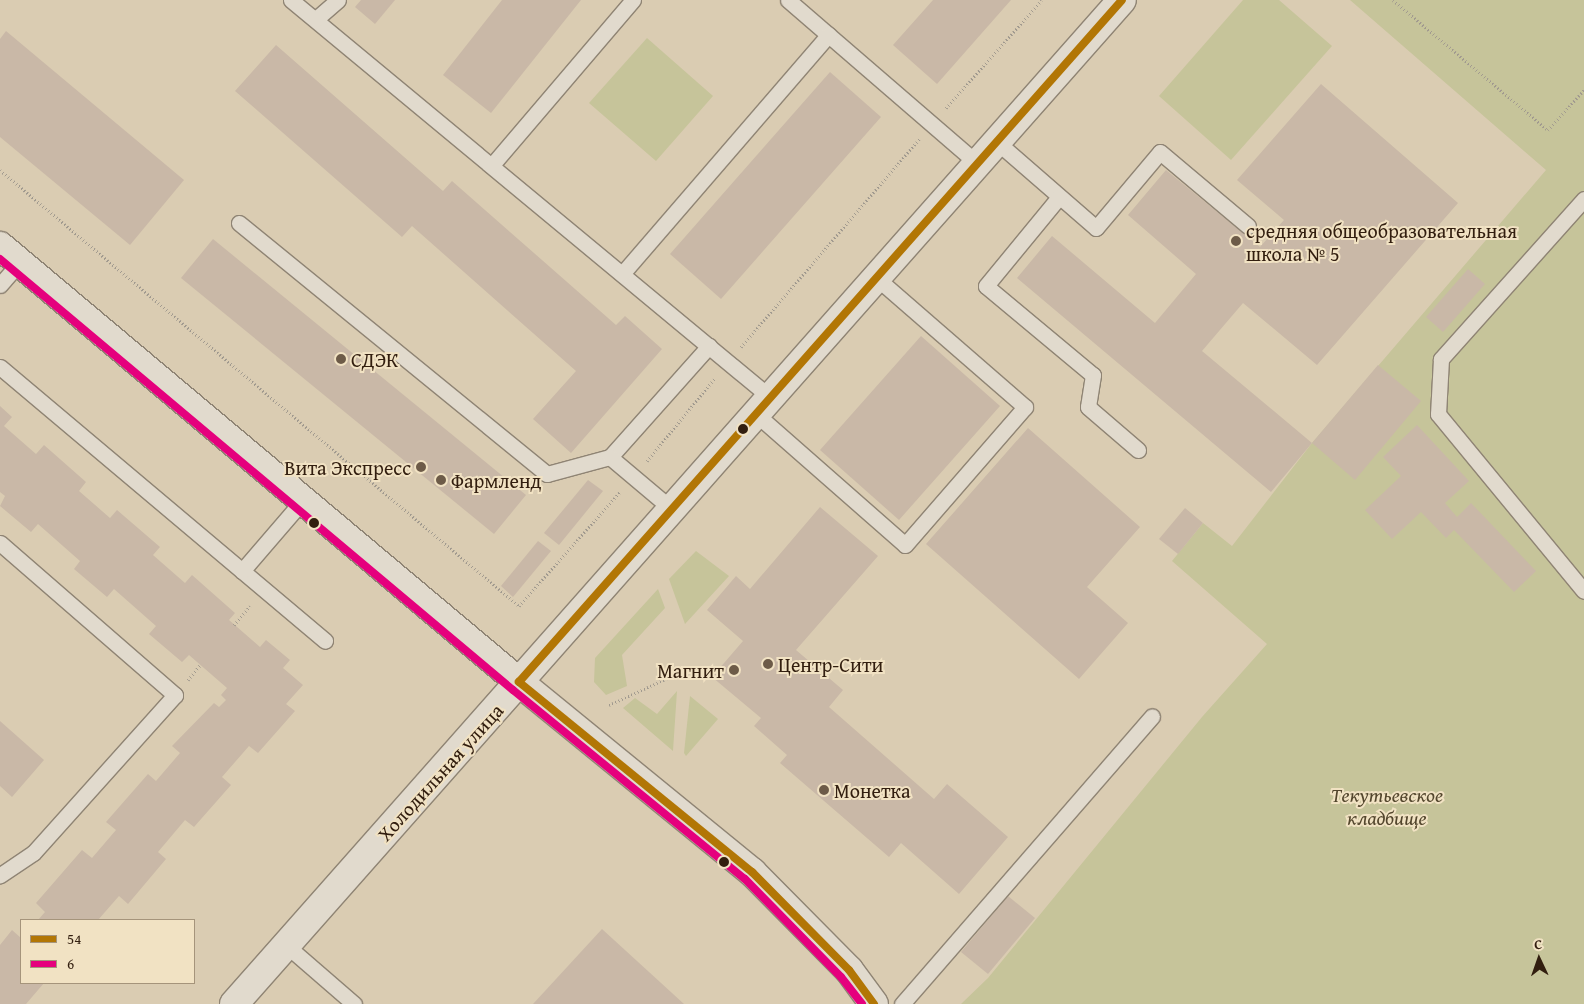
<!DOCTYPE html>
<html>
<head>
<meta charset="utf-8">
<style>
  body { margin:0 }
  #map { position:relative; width:1584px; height:1004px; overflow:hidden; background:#daccb2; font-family:"Gentium Book Plus",serif }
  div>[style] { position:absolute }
  .green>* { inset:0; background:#c6c49a }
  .building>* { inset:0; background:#c9b8a7 }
  .path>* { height:3px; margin-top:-1.5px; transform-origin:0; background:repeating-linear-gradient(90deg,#a19a8f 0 1px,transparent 0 3.5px) }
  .roads { filter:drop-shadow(1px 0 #8f8474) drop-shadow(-1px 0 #8f8474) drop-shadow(0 1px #8f8474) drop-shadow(0 -1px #8f8474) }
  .lane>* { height:15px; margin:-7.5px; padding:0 7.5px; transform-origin:7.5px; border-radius:7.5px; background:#e1dacd }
  .secondary>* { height:28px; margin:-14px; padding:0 14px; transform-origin:14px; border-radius:14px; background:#e1dacd }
  .bus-1>* { height:8px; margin:-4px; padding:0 4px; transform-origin:4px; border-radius:4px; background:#b27605 }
  .bus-2>* { height:8px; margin:-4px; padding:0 4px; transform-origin:4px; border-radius:4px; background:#e5007d }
  .dots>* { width:14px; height:14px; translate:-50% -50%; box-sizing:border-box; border:2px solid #f1e2c3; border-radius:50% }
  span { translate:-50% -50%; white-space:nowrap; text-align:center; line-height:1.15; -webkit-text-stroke:4px #f1e2c3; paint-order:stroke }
  .poi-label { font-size:20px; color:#321e0f }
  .left { translate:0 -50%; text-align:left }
  .right { translate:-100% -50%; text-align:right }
  .street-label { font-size:20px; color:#321e0f }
  .park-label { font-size:20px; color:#53462d; font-style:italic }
  .legend { position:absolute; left:20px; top:919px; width:175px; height:65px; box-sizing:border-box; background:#f1e2c3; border:1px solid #a5947b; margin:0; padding:6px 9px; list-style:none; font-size:15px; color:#321e0f }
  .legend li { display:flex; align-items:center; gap:10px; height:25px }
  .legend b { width:25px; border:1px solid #a5947b }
  .north { position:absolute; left:1514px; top:934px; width:50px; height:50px; -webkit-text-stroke:4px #f1e2c3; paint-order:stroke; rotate:357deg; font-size:14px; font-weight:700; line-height:20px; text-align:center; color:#321e0f }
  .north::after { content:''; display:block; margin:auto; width:18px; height:22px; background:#321e0f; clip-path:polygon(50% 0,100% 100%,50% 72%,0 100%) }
</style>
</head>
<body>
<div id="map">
  <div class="green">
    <i style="clip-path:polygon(1243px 0,1279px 0,1332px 46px,1231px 160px,1159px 96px)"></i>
    <i style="clip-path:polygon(1350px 0,1584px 0,1584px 1004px,961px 1004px,988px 978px,1202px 717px,1267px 644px,1172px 561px,1203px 523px,1232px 546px,1312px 443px,1546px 170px)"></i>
    <i style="clip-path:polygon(647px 38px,713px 96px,656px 161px,589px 103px)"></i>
    <i style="clip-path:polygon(696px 551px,729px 576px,685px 624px,669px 579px)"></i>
    <i style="clip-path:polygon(658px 589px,665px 608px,622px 655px,627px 686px,606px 695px,594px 682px,595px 658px)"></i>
    <i style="clip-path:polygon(677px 691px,673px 751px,623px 708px,635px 698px,657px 714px)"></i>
    <i style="clip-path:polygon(690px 696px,718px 719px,686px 756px,684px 753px)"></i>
  </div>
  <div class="building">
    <i style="clip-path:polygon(361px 0,395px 0,375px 24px,355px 7px)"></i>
    <i style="clip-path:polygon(502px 0,581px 0,491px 113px,443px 75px)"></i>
    <i style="clip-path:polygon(933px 0,1011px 0,937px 84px,893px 45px)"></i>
    <i style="clip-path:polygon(6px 31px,184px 180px,130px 245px,0 137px,0 39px)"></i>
    <i style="clip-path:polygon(276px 45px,443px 191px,452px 181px,616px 325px,625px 316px,662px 349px,571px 453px,533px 419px,576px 371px,412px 226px,402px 237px,235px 91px)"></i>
    <i style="clip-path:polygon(830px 72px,881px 117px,721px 299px,670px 254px)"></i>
    <i style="clip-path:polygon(1321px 84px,1458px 203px,1317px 365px,1243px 303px,1202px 351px,1312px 443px,1271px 492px,1017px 278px,1052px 236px,1155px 323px,1196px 274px,1128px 215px,1166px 170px,1260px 247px,1284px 220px,1237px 180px)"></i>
    <i style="clip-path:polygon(213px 239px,526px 495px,494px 534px,181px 278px)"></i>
    <i style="clip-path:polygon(1468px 269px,1485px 284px,1443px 332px,1426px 317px)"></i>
    <i style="clip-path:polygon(921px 336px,1000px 406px,899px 520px,820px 450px)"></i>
    <i style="clip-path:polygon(1378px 365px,1421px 401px,1355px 480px,1312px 443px)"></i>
    <i style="clip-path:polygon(0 406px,12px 417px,4px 426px,36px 454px,44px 445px,86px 482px,79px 491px,110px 518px,117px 510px,160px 547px,153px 555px,185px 583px,192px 575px,235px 613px,229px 620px,260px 647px,266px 640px,290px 660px,283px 668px,303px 685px,286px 704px,295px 711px,258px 753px,249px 746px,222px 777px,231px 785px,194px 827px,185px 820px,158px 852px,166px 859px,128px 904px,119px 896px,98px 920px,38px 920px,45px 912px,36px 903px,82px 850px,92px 858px,116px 830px,106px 822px,148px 774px,156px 781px,180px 753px,172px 746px,214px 703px,219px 707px,226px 700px,221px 695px,227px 688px,189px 655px,182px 662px,149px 634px,156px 626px,114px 589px,107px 597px,74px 569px,80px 561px,38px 524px,31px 532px,0 506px,5px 496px,0 492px)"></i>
    <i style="clip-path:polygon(1417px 425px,1469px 481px,1445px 503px,1457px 517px,1471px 503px,1536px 571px,1514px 592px,1454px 530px,1446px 538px,1421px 512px,1392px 539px,1365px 510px,1401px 476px,1383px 457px)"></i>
    <i style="clip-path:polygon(1028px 428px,1140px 527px,1087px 587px,1128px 623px,1079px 679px,926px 544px)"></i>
    <i style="clip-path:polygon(588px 480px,603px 491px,559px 545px,544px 533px)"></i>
    <i style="clip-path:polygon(820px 507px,878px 556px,796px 650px,843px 690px,829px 707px,934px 799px,947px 784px,1008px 837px,959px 894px,901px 843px,889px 857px,780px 763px,787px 755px,754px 726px,761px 718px,712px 677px,743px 641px,707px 610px,736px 576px,750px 589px)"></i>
    <i style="clip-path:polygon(1185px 508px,1203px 523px,1178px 554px,1159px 539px)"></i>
    <i style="clip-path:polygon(538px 541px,551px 551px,513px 597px,501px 586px)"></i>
    <i style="clip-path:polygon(0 721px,44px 760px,12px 797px,0 786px)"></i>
    <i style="clip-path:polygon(1008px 896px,1035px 918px,988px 974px,961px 952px)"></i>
    <i style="clip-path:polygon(602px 929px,684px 1004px,533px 1004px)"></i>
    <i style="clip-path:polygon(12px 930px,21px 938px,21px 983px,44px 983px,26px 1004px,0 1004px,0 945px)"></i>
  </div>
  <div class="path">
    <i style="left:1393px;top:0;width:202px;rotate:40deg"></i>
    <i style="left:1548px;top:130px;width:54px;rotate:-48deg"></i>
    <i style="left:946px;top:108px;width:144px;rotate:-48.4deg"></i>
    <i style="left:0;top:170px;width:678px;rotate:40.03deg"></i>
    <i style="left:519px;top:606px;width:152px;rotate:-48.5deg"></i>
    <i style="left:741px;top:347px;width:274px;rotate:-49.4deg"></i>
    <i style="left:647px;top:461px;width:106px;rotate:-50.7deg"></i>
    <i style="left:234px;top:625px;width:25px;rotate:-50deg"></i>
    <i style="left:188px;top:680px;width:19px;rotate:-51deg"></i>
    <i style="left:609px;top:705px;width:67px;rotate:-24.7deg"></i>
  </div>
  <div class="roads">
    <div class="lane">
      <i style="left:291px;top:0;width:624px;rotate:39.66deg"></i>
      <i style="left:788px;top:0;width:250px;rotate:40.8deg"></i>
      <i style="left:316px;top:19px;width:29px;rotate:-41deg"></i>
      <i style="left:997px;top:142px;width:131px;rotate:41deg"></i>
      <i style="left:1096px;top:228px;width:99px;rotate:-49.9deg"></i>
      <i style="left:1160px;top:152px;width:115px;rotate:40.1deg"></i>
      <i style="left:492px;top:165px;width:217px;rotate:-49.5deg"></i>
      <i style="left:1059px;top:197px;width:115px;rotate:129.4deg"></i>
      <i style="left:986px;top:286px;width:139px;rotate:39.8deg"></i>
      <i style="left:1093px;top:375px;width:32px;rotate:99deg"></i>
      <i style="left:1088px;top:407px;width:66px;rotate:40.7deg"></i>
      <i style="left:1584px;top:199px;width:215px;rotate:131.8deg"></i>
      <i style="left:1441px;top:359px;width:55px;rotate:93.1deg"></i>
      <i style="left:1438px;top:414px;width:229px;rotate:50.5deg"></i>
      <i style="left:239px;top:223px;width:397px;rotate:39.2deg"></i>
      <i style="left:547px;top:474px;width:65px;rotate:-15.1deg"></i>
      <i style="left:610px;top:457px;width:149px;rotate:-48.3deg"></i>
      <i style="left:622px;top:274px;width:316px;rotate:-49.2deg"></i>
      <i style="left:0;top:285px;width:30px;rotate:-49deg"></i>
      <i style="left:0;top:367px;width:425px;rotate:40.1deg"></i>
      <i style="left:756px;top:414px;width:198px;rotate:41.3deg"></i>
      <i style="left:905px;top:545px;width:183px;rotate:-49deg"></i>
      <i style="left:1025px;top:407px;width:195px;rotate:-139deg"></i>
      <i style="left:610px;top:457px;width:82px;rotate:40.1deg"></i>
      <i style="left:0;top:543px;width:232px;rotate:41deg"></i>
      <i style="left:175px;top:695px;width:212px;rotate:131.9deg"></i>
      <i style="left:33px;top:853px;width:40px;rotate:146deg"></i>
      <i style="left:242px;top:571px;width:94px;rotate:-49.3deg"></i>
      <i style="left:286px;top:945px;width:90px;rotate:40.9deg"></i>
      <i style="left:902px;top:1004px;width:381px;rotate:-49deg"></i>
    </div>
    <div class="secondary">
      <i style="left:0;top:246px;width:678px;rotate:40.03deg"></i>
      <i style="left:519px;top:682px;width:301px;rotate:39.2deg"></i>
      <i style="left:752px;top:872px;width:138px;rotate:45.3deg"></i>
      <i style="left:849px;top:970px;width:42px;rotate:53.7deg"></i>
      <i style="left:234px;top:1004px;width:1340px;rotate:-48.51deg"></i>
    </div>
  </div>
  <div class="bus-1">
    <i style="left:874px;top:1004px;width:42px;rotate:-126.3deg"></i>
    <i style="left:849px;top:970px;width:138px;rotate:-134.7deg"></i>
    <i style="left:752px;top:872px;width:301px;rotate:-140.8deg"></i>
    <i style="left:519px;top:682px;width:910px;rotate:-48.52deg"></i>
  </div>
  <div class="bus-2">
    <i style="left:0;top:259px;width:670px;rotate:40.04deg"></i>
    <i style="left:513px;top:690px;width:299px;rotate:39.2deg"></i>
    <i style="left:745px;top:879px;width:137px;rotate:45.6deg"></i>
    <i style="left:841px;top:977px;width:34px;rotate:52deg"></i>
  </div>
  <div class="dots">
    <i style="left:1236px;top:241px;background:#6d5b48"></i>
    <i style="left:341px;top:359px;background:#6d5b48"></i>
    <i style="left:743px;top:429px;background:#321e0f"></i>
    <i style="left:421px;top:467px;background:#6d5b48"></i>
    <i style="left:441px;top:480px;background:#6d5b48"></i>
    <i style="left:314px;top:523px;background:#321e0f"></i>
    <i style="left:768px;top:664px;background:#6d5b48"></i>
    <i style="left:734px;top:670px;background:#6d5b48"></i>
    <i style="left:824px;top:790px;background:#6d5b48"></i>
    <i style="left:724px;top:862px;background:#321e0f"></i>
  </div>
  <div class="poi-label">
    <span class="left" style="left:1246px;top:242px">средняя общеобразовательная<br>школа № 5</span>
    <span class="left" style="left:351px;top:359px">СДЭК</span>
    <span class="right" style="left:411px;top:467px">Вита Экспресс</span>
    <span class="left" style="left:451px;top:480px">Фармленд</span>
    <span class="left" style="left:778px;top:664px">Центр-Сити</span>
    <span class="right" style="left:724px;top:670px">Магнит</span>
    <span class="left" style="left:834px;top:790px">Монетка</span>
  </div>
  <div class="street-label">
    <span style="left:440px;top:772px;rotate:-48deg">Холодильная улица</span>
  </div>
  <div class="park-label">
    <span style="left:1387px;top:806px">Текутьевское<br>кладбище</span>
  </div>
  <ul class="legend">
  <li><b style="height:6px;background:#b27605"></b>54</li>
  <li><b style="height:6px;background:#e5007d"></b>6</li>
  </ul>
  <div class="north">С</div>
</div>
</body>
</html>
